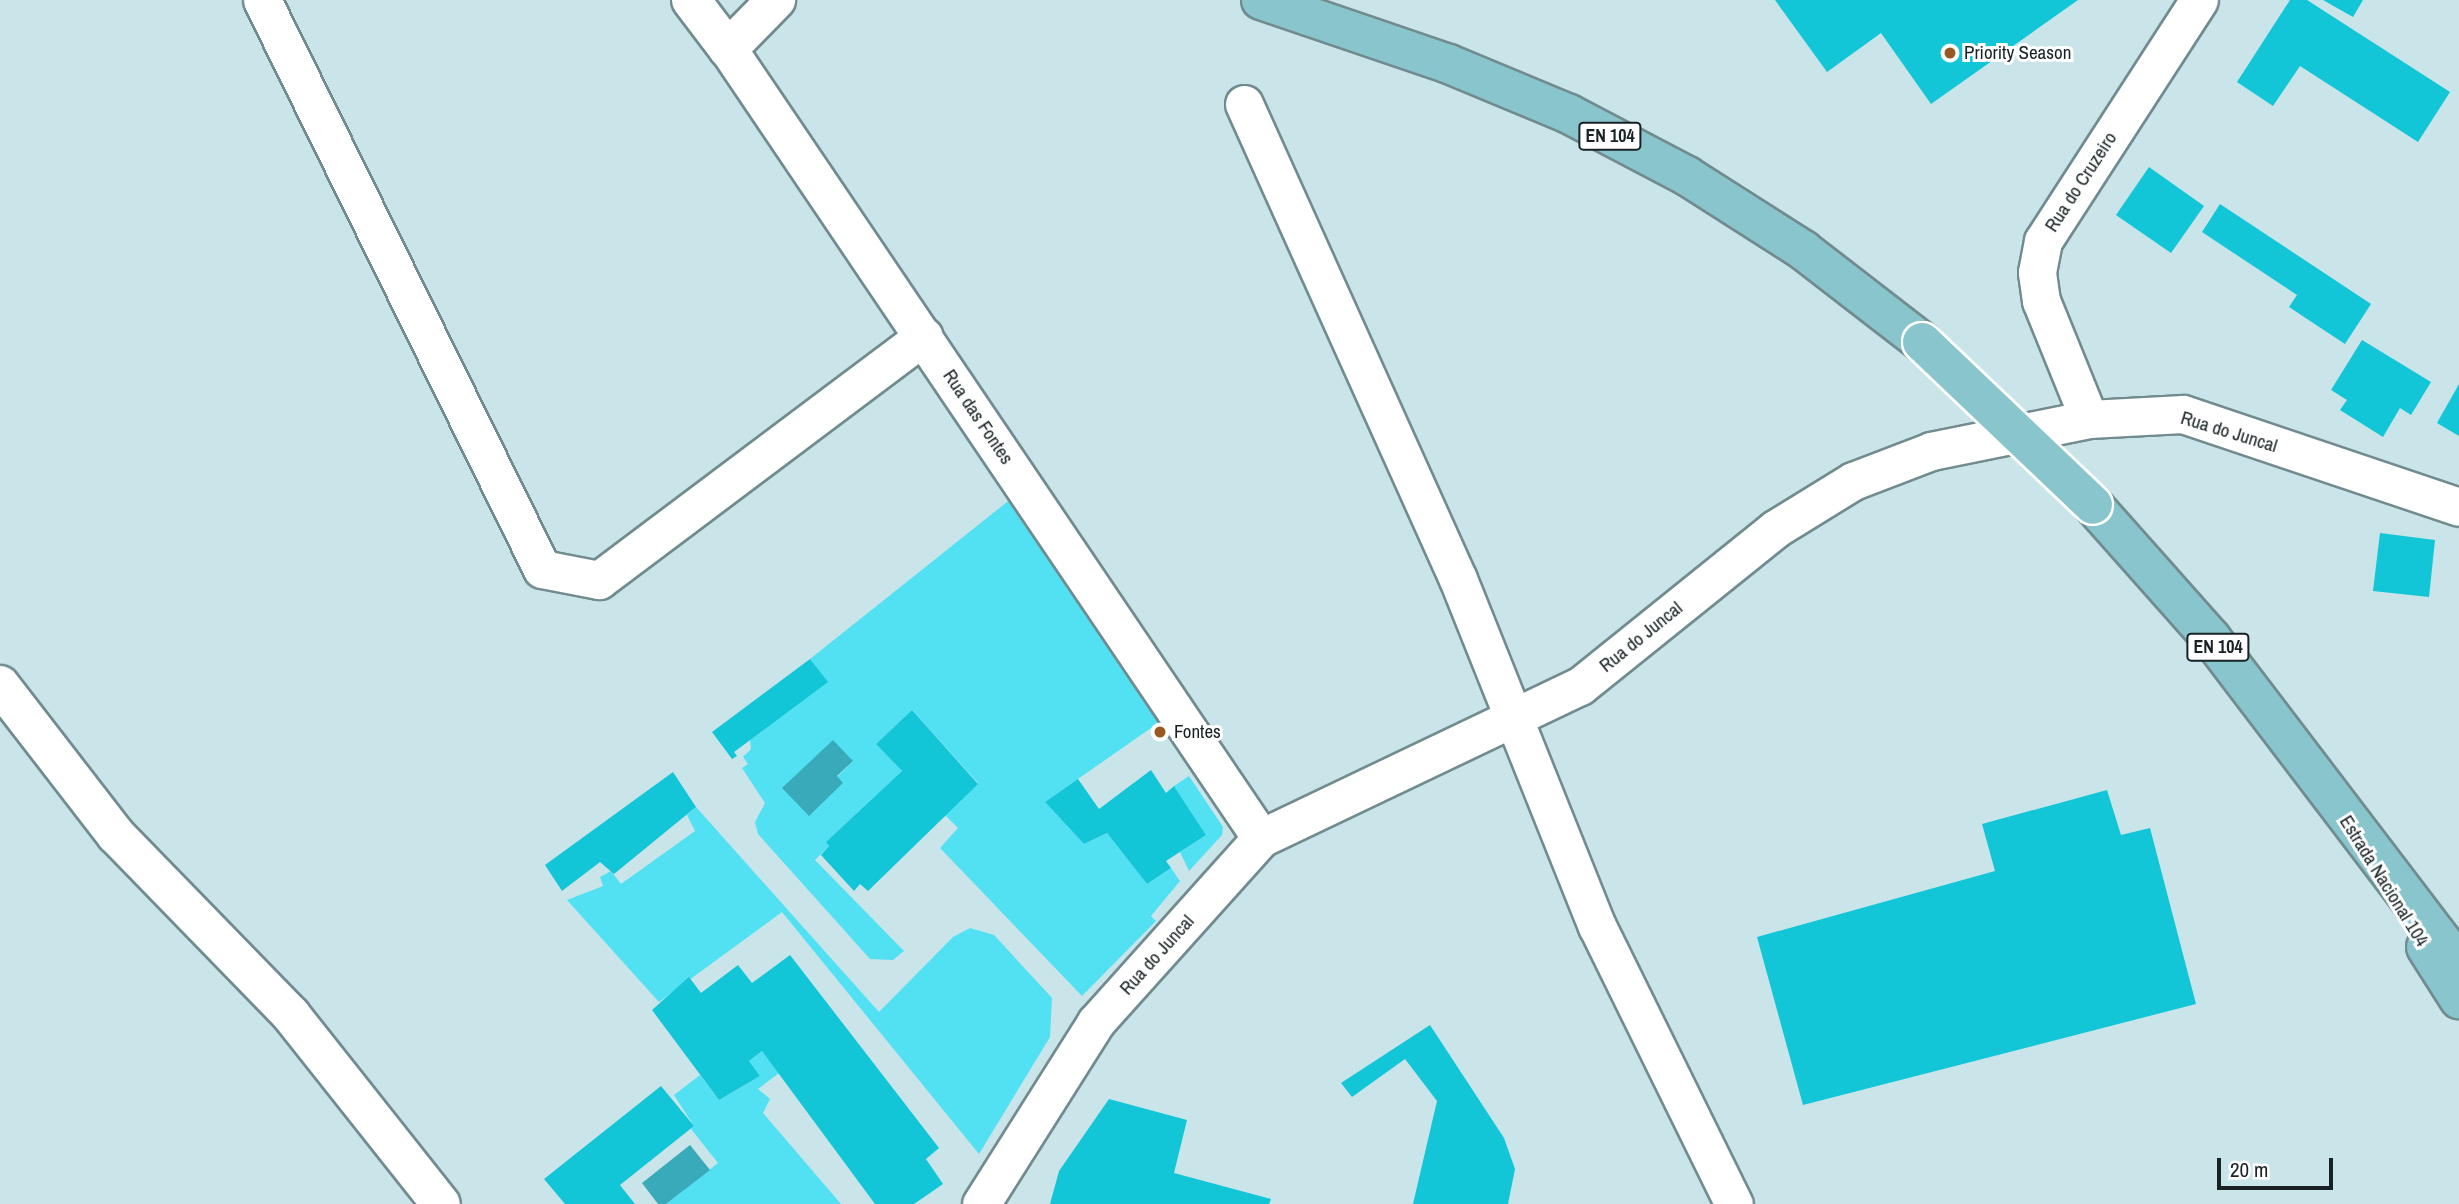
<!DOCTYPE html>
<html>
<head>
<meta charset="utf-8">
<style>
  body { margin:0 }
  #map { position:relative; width:2459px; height:1204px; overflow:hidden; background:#c9e5e9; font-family:"Archivo Narrow",sans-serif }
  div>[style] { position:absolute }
  .green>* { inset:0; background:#51e1f3 }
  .water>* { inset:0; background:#38aab9 }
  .building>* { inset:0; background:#12c5d7 }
  .roads { filter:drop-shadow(2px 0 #718b8f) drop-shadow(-2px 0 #718b8f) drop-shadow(0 2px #718b8f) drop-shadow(0 -2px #718b8f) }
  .minor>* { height:37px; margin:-18.5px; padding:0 18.5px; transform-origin:18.5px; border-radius:18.5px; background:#fff }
  .tertiary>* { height:38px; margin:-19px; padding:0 19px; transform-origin:19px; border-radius:19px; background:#fff }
  .primary>* { height:38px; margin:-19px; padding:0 19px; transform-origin:19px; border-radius:19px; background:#88c5cd }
  .bridges { filter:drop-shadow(2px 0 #fff) drop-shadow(-2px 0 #fff) drop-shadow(0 2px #fff) drop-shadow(0 -2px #fff) }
  .primary-bridge>* { height:38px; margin:-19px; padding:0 19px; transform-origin:19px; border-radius:19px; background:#88c5cd }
  .dots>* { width:19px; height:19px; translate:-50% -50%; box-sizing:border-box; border:4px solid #fff; border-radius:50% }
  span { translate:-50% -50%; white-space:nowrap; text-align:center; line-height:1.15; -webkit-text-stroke:6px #fff; paint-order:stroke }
  .shield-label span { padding:2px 5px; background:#fff; border:2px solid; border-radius:5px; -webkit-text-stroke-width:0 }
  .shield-label { font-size:18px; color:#182224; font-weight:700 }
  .poi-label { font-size:19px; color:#182224 }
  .left { translate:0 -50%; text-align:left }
  .street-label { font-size:19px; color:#182224 }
  .scale { position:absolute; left:2217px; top:1158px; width:116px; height:32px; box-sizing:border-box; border:4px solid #182224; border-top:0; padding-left:9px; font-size:21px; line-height:24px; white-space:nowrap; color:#182224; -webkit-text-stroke:5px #fff; paint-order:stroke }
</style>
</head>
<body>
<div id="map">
  <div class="green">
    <i style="clip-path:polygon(evenodd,1012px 498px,1161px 721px,1045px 802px,1084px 844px,1107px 833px,1147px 884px,1171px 868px,1180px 881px,1151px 916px,1156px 921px,1082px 996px,940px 848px,958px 828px,945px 815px,978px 783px,912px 710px,876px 744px,902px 771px,826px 842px,829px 846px,815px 860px,904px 951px,893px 960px,870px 959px,758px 834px,755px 822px,765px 803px,742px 768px,748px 764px,743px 757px,751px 749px,750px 740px,827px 682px,810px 659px,1012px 498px,853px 761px,837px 777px,843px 784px,783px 788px,853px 761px)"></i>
    <i style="clip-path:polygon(1189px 776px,1223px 827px,1222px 835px,1189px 871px,1180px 852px,1206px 835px,1174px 786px)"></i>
    <i style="clip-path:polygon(696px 807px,879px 1012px,953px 937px,970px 928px,994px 935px,1052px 998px,1050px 1037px,979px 1154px,782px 912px,659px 1002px,567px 900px,603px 886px,600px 877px,611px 871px,621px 884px,695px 831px,687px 815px)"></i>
    <i style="clip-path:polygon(762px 1051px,779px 1073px,758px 1089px,770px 1099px,763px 1113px,841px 1204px,666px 1204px,718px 1163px,691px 1129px,694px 1126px,674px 1095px,700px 1075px,719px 1100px,760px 1076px,749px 1061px)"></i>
  </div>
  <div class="water">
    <i style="clip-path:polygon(833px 740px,853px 761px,837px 776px,843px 783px,809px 816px,782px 788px)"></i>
    <i style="clip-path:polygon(690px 1145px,710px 1170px,666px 1204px,658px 1204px,642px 1183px)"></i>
  </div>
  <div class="building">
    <i style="clip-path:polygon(1775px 0,2078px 0,1931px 104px,1881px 33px,1827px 72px)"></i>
    <i style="clip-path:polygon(2290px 0,2307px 0,2450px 92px,2418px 142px,2300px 66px,2273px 106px,2237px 82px)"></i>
    <i style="clip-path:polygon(2323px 0,2363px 0,2353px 17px)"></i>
    <i style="clip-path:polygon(2149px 167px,2204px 206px,2171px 253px,2116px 215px)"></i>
    <i style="clip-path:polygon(2220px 204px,2371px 304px,2345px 344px,2289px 307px,2297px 295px,2202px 232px)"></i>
    <i style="clip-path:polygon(2362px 340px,2431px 382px,2411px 415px,2400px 408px,2383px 437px,2340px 410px,2347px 400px,2331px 390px)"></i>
    <i style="clip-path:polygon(2459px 384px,2459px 436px,2437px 423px)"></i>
    <i style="clip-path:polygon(2380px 533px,2435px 540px,2429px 597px,2373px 591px)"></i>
    <i style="clip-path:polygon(810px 659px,828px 682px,734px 752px,737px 756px,732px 759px,712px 732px)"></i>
    <i style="clip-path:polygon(912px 710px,978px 784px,868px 891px,860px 884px,854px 891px,821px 855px,829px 846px,826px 842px,902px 771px,876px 744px)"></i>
    <i style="clip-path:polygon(1151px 770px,1166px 793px,1174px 786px,1206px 835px,1166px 861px,1171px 868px,1147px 884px,1107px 833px,1084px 844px,1045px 802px,1078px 779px,1099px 809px)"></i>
    <i style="clip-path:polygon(673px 772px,696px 807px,614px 874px,600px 862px,562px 891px,545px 865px)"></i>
    <i style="clip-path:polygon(2107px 790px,2121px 835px,2150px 828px,2196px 1004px,1803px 1105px,1757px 937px,1995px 871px,1982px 824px)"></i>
    <i style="clip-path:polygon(790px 955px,939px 1148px,926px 1159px,943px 1184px,914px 1204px,875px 1204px,762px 1051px,749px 1061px,760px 1076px,719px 1100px,652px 1010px,689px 977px,701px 993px,738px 965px,752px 983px)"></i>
    <i style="clip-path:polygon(1430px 1025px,1504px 1138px,1515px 1169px,1508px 1204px,1413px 1204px,1437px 1101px,1405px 1059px,1352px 1097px,1341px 1083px)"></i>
    <i style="clip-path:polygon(661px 1086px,694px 1126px,620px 1185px,635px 1204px,565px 1204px,544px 1179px)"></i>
    <i style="clip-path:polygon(1109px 1099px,1187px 1120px,1174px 1173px,1271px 1199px,1269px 1204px,1050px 1204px,1059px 1171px)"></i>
  </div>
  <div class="roads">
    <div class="minor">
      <i style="left:262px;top:0;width:634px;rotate:63.8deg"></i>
      <i style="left:542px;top:569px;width:58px;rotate:10.9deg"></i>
      <i style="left:599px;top:580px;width:406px;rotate:-36.9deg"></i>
      <i style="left:728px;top:49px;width:952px;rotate:55.96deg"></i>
      <i style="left:1244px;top:104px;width:521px;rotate:65.75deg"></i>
      <i style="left:1458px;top:579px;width:374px;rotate:68.2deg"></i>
      <i style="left:1597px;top:926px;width:310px;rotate:63.8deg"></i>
      <i style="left:2089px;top:419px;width:127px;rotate:-112.1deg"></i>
      <i style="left:2041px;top:301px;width:29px;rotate:-98deg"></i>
      <i style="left:2037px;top:272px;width:32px;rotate:-79deg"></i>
      <i style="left:2043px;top:241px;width:287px;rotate:-57.1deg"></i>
      <i style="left:981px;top:1204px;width:215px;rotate:-57.7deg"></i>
      <i style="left:1096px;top:1022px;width:247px;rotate:-48.1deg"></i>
      <i style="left:1261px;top:838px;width:353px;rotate:-25.5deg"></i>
      <i style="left:1580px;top:686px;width:250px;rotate:-38.8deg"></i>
      <i style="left:1775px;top:529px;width:92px;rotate:-31.6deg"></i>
      <i style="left:1853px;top:481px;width:84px;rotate:-21deg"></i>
      <i style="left:1931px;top:451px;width:161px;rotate:-11.4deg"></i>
      <i style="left:2089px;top:419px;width:94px;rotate:-3deg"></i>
      <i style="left:2183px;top:414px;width:291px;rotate:18.6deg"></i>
    </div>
    <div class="tertiary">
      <i style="left:691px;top:0;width:61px;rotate:52.9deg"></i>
      <i style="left:728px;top:49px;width:69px;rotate:-45.6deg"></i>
      <i style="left:0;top:685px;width:190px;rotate:52.3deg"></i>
      <i style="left:116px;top:835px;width:251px;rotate:45.8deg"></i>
      <i style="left:291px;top:1015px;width:241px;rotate:51.6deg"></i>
    </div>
    <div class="primary">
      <i style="left:1261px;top:0;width:199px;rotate:18.8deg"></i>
      <i style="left:1449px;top:64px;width:130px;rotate:22.6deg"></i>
      <i style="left:1569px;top:114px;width:133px;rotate:27.7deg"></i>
      <i style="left:1687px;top:176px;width:138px;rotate:32.5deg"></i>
      <i style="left:1803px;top:250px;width:150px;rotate:37.7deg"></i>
      <i style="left:2093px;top:505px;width:178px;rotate:48.4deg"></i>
      <i style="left:2211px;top:638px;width:410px;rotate:52.7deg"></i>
      <i style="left:2426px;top:947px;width:62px;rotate:57.6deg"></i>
    </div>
  </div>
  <div class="bridges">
    <div class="primary-bridge">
      <i style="left:1922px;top:342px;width:236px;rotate:43.6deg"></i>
    </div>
  </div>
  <div class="dots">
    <i style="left:1950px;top:53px;background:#985822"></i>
    <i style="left:1160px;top:732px;background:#985822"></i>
  </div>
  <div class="shield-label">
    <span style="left:1610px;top:136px">EN 104</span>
    <span style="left:2218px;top:647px">EN 104</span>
  </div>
  <div class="poi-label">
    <span class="left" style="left:1964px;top:53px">Priority Season</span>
    <span class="left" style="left:1174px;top:732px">Fontes</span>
  </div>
  <div class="street-label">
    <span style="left:2081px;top:182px;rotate:-57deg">Rua do Cruzeiro</span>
    <span style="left:978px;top:417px;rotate:56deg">Rua das Fontes</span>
    <span style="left:2229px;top:432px;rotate:17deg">Rua do Juncal</span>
    <span style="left:1641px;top:637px;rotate:-39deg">Rua do Juncal</span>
    <span style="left:2384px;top:881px;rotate:58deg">Estrada Nacional 104</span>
    <span style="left:1157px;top:955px;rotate:-48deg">Rua do Juncal</span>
  </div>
  <div class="scale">20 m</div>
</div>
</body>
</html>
